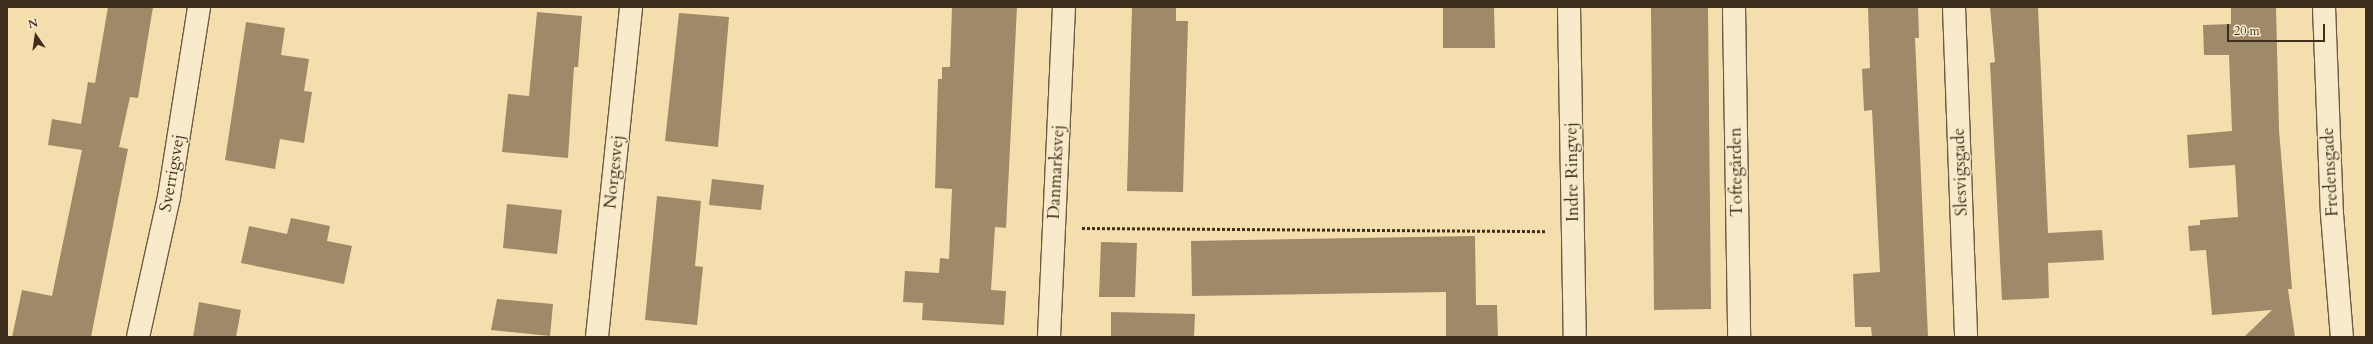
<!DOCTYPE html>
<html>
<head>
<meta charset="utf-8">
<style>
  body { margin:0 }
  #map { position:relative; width:2373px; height:344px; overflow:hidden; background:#f5deae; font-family:Cardo,serif }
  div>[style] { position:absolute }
  .building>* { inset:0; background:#9e8a69 }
  .path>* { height:2.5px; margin-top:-1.25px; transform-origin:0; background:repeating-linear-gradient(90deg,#3f2e1e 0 3px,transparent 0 5px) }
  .roads { filter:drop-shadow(1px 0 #6c5a42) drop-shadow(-1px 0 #6c5a42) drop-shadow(0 1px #6c5a42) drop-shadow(0 -1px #6c5a42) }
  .street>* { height:22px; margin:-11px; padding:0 11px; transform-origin:11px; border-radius:11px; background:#f8eaca }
  .secondary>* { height:22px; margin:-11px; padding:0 11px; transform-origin:11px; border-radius:11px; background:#f8eaca }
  span { translate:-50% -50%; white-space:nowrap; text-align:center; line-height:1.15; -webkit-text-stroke:3px #f8eaca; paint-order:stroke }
  .street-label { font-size:17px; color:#3f2e1e }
  .frame { position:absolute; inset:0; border:8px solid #3f2e1e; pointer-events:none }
  .north { position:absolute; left:16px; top:16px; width:40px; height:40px; -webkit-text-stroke:3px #f8eaca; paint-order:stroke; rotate:347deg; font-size:11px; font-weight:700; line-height:16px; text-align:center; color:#3f2e1e }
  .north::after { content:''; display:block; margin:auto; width:14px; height:18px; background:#3f2e1e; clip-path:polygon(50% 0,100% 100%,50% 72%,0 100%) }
  .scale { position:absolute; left:2227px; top:24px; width:98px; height:18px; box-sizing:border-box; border:2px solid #3f2e1e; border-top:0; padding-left:5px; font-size:12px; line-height:14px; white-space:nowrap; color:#3f2e1e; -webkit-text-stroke:3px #f8eaca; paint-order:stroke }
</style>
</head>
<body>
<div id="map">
  <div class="building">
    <i style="clip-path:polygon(108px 7px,153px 7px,138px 98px,130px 97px,119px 147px,128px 149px,91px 337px,12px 337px,22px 290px,52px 296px,82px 150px,48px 145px,52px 119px,81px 124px,88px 82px,95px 83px)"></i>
    <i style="clip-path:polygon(952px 7px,1017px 7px,1006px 228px,995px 227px,991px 290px,1006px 291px,1004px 325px,922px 320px,923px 303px,903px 302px,905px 271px,939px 273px,940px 258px,949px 259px,952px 189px,935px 188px,938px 79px,942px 79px,942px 67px,950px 67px)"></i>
    <i style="clip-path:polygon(1132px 7px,1176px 7px,1176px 21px,1188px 21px,1183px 192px,1127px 191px)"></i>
    <i style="clip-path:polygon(1443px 7px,1494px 7px,1495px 48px,1443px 48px)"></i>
    <i style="clip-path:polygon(1651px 7px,1708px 7px,1711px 309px,1654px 310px)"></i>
    <i style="clip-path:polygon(1868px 7px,1918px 7px,1919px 38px,1915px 38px,1928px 337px,1872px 337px,1871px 327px,1855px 327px,1853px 274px,1880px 272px,1872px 110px,1864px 111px,1862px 69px,1870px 68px)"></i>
    <i style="clip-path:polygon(1990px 7px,2038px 7px,2048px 233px,2102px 230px,2104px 260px,2048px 263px,2049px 298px,2002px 300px,1990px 63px,1995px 62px)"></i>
    <i style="clip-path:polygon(2231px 7px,2276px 7px,2279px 130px,2292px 289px,2288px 289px,2295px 337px,2244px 337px,2272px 310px,2212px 315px,2206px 250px,2190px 251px,2188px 226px,2200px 225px,2200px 220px,2238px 217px,2235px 165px,2189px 168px,2187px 135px,2232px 131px,2229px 55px,2204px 55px,2203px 25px,2231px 24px)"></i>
    <i style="clip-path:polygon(537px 12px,582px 16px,578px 67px,574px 67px,568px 158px,502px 152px,508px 94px,529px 96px)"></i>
    <i style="clip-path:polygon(679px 13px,729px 17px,718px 147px,665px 141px)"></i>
    <i style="clip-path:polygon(246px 22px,285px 28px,281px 55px,309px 59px,304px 91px,312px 92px,304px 143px,280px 139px,275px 169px,225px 160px)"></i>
    <i style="clip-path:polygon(712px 179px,764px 185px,761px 210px,709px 205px)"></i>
    <i style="clip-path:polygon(657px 196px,701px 201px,695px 266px,703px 267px,697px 325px,645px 320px)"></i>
    <i style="clip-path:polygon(507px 204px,562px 210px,557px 254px,503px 248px)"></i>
    <i style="clip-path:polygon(291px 218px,330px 226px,327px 241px,352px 246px,344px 284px,241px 263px,249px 226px,287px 234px)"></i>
    <i style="clip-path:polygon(1475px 236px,1476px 305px,1497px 305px,1498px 337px,1446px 337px,1446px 292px,1192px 296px,1191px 241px)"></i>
    <i style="clip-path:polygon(1101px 242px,1137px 243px,1135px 297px,1099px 297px)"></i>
    <i style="clip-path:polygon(497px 299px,553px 304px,550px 336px,491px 330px)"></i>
    <i style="clip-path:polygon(199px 302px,241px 310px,236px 337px,193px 337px)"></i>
    <i style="clip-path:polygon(1111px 312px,1195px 314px,1194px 337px,1111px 337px)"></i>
  </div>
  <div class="path">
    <i style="left:1082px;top:228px;width:463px;rotate:0.4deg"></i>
  </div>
  <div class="roads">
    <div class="street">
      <i style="left:1734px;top:7px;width:330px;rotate:89.1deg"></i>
      <i style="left:1954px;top:7px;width:330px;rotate:87.9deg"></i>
      <i style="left:2324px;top:7px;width:207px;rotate:87.8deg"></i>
      <i style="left:2332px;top:214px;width:123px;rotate:85.4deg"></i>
      <i style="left:138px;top:337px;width:143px;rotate:-77.5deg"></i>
      <i style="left:169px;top:197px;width:192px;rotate:-81deg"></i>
      <i style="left:597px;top:337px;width:332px;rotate:-84.1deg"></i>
      <i style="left:1049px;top:337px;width:330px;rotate:-87.4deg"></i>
    </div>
    <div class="secondary">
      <i style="left:1569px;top:7px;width:330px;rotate:89deg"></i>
    </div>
  </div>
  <div class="street-label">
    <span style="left:614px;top:172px;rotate:-84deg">Norgesvej</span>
    <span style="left:1056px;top:172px;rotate:-87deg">Danmarksvej</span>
    <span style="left:1572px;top:172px;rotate:-91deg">Indre Ringvej</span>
    <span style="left:1736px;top:172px;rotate:-91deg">Toftegården</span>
    <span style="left:1960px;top:172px;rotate:-92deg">Slesvigsgade</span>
    <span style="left:2330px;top:172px;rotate:-93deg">Fredensgade</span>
    <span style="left:172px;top:173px;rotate:-80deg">Sverrigsvej</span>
  </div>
  <div class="frame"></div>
  <div class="north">N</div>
  <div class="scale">20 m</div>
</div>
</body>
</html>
